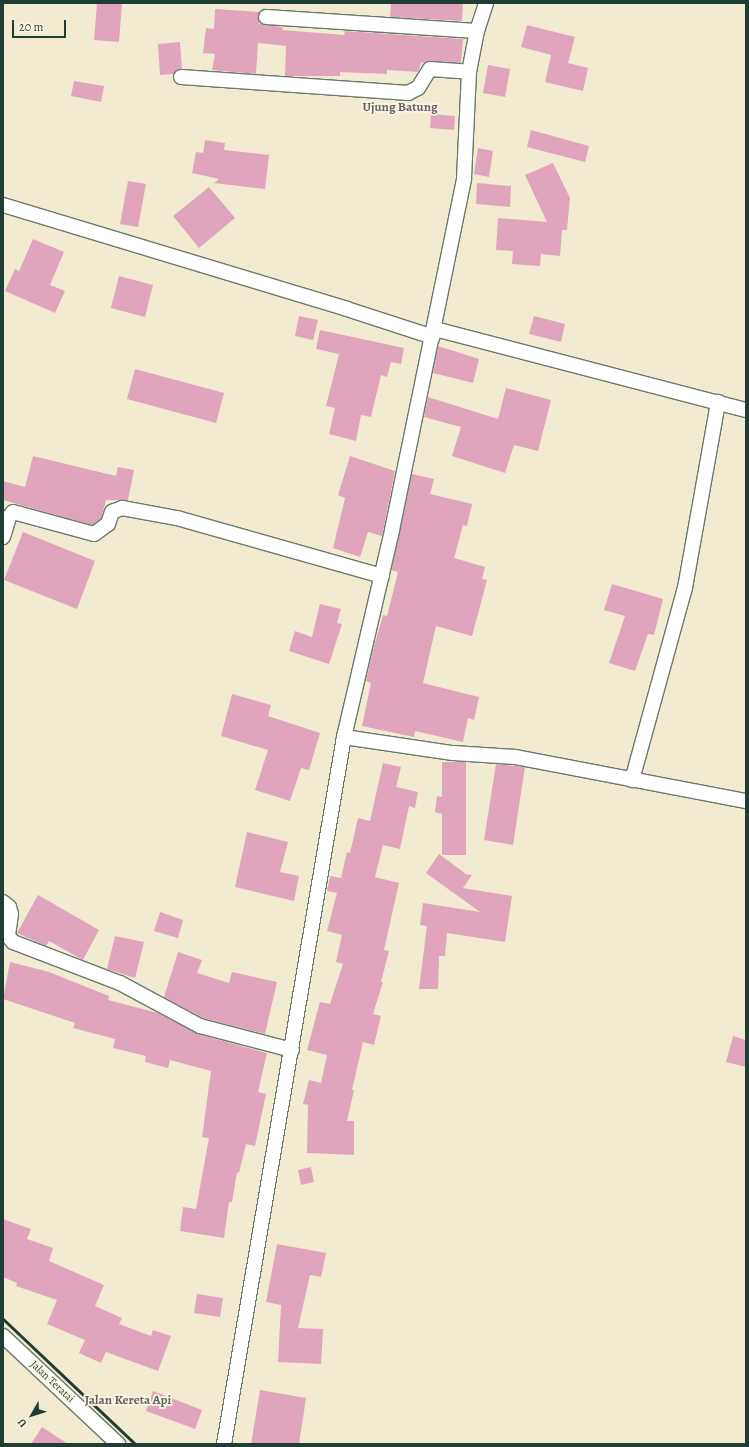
<!DOCTYPE html>
<html>
<head>
<meta charset="utf-8">
<style>
  body { margin:0 }
  #map { position:relative; width:749px; height:1447px; overflow:hidden; background:#f2ebd1; font-family:Alegreya,serif }
  div>[style] { position:absolute }
  .building>* { inset:0; background:#e0a5bd }
  .roads { filter:drop-shadow(1px 0 #697a6b) drop-shadow(-1px 0 #697a6b) drop-shadow(0 1px #697a6b) drop-shadow(0 -1px #697a6b) }
  .street>* { height:14px; margin:-7px; padding:0 7px; transform-origin:7px; border-radius:7px; background:#fff }
  .rail>* { height:3px; margin:-1.5px; padding:0 1.5px; transform-origin:1.5px; border-radius:1.5px; background:#1f3d34 }
  span { translate:-50% -50%; white-space:nowrap; text-align:center; line-height:1.15; -webkit-text-stroke:3.5px #fcf5e5; paint-order:stroke }
  .street-label { font-size:11px; color:#1f3d34 }
  .quarter-label { font-size:13px; color:#636164; font-weight:700 }
  .frame { position:absolute; inset:0; border:4px solid #1f3d34; pointer-events:none }
  .north { position:absolute; left:12px; top:1395px; width:40px; height:40px; -webkit-text-stroke:3px #fcf5e5; paint-order:stroke; rotate:231deg; font-size:11px; font-weight:700; line-height:16px; text-align:center; color:#1f3d34 }
  .north::after { content:''; display:block; margin:auto; width:14px; height:18px; background:#1f3d34; clip-path:polygon(50% 0,100% 100%,50% 72%,0 100%) }
  .scale { position:absolute; left:12px; top:20px; width:54px; height:18px; box-sizing:border-box; border:2px solid #1f3d34; border-top:0; padding-left:5px; font-size:12px; line-height:14px; white-space:nowrap; color:#1f3d34; -webkit-text-stroke:3px #fcf5e5; paint-order:stroke }
</style>
</head>
<body>
<div id="map">
  <div class="building">
    <i style="clip-path:polygon(97px 3px,122px 3px,119px 42px,94px 40px)"></i>
    <i style="clip-path:polygon(391px 3px,463px 3px,462px 21px,390px 17px)"></i>
    <i style="clip-path:polygon(215px 9px,260px 12px,259px 24px,283px 27px,282px 30px,344px 35px,345px 31px,463px 39px,461px 63px,430px 61px,421px 63px,418px 72px,387px 70px,387px 74px,340px 72px,340px 76px,285px 76px,286px 46px,258px 43px,256px 74px,212px 70px,215px 54px,203px 53px,206px 28px,214px 29px)"></i>
    <i style="clip-path:polygon(527px 25px,575px 37px,568px 63px,588px 68px,583px 91px,545px 82px,551px 55px,521px 47px)"></i>
    <i style="clip-path:polygon(180px 42px,182px 69px,173px 74px,160px 75px,158px 44px)"></i>
    <i style="clip-path:polygon(488px 65px,510px 69px,505px 97px,483px 93px)"></i>
    <i style="clip-path:polygon(74px 81px,104px 86px,101px 102px,71px 96px)"></i>
    <i style="clip-path:polygon(431px 114px,455px 116px,454px 130px,430px 128px)"></i>
    <i style="clip-path:polygon(531px 130px,589px 146px,585px 162px,527px 147px)"></i>
    <i style="clip-path:polygon(205px 140px,225px 143px,224px 150px,269px 155px,265px 189px,214px 183px,219px 179px,192px 173px,196px 152px,203px 153px)"></i>
    <i style="clip-path:polygon(478px 148px,493px 151px,489px 177px,474px 174px)"></i>
    <i style="clip-path:polygon(553px 163px,570px 198px,567px 230px,562px 230px,560px 256px,541px 254px,540px 266px,512px 264px,513px 251px,496px 250px,498px 218px,547px 222px,525px 175px)"></i>
    <i style="clip-path:polygon(128px 181px,146px 184px,138px 227px,120px 224px)"></i>
    <i style="clip-path:polygon(477px 183px,511px 186px,510px 207px,476px 204px)"></i>
    <i style="clip-path:polygon(209px 187px,235px 218px,199px 248px,173px 216px)"></i>
    <i style="clip-path:polygon(33px 239px,64px 252px,50px 285px,65px 291px,55px 313px,5px 291px,15px 269px,19px 271px)"></i>
    <i style="clip-path:polygon(119px 276px,153px 285px,145px 317px,111px 308px)"></i>
    <i style="clip-path:polygon(299px 316px,318px 320px,313px 340px,295px 336px)"></i>
    <i style="clip-path:polygon(534px 316px,565px 324px,561px 342px,529px 334px)"></i>
    <i style="clip-path:polygon(320px 330px,404px 348px,401px 364px,391px 362px,387px 377px,381px 375px,371px 417px,361px 415px,356px 441px,329px 434px,335px 408px,326px 406px,339px 354px,316px 349px)"></i>
    <i style="clip-path:polygon(438px 346px,479px 359px,473px 383px,433px 373px)"></i>
    <i style="clip-path:polygon(135px 369px,224px 393px,216px 423px,127px 399px)"></i>
    <i style="clip-path:polygon(506px 388px,551px 400px,538px 451px,514px 445px,505px 473px,452px 456px,461px 427px,424px 417px,428px 397px,498px 419px)"></i>
    <i style="clip-path:polygon(33px 456px,116px 476px,118px 467px,134px 470px,128px 500px,106px 500px,101px 519px,92px 525px,3px 500px,3px 481px,25px 487px)"></i>
    <i style="clip-path:polygon(350px 456px,395px 471px,382px 536px,368px 532px,360px 557px,333px 548px,345px 498px,338px 495px)"></i>
    <i style="clip-path:polygon(412px 474px,434px 479px,430px 494px,472px 504px,467px 526px,463px 525px,454px 558px,485px 567px,482px 579px,487px 580px,472px 636px,436px 626px,423px 683px,479px 697px,474px 720px,468px 718px,463px 742px,415px 731px,414px 737px,362px 726px,371px 683px,366px 681px,373px 650px,383px 615px,387px 616px,398px 572px,391px 570px)"></i>
    <i style="clip-path:polygon(23px 532px,95px 561px,77px 609px,4px 580px)"></i>
    <i style="clip-path:polygon(612px 584px,663px 599px,654px 635px,648px 634px,635px 671px,609px 663px,625px 616px,604px 610px)"></i>
    <i style="clip-path:polygon(320px 604px,341px 609px,337px 623px,342px 624px,329px 664px,289px 651px,295px 631px,312px 637px)"></i>
    <i style="clip-path:polygon(232px 694px,271px 705px,268px 716px,320px 733px,309px 770px,301px 768px,290px 801px,255px 790px,268px 750px,221px 736px)"></i>
    <i style="clip-path:polygon(442px 762px,466px 762px,466px 855px,442px 855px,442px 814px,435px 812px,437px 796px,442px 797px)"></i>
    <i style="clip-path:polygon(383px 763px,401px 767px,396px 787px,418px 792px,415px 808px,409px 806px,400px 849px,383px 845px,375px 877px,399px 883px,384px 950px,389px 951px,381px 982px,383px 982px,373px 1014px,381px 1016px,374px 1045px,363px 1042px,352px 1090px,354px 1090px,347px 1121px,354px 1121px,354px 1155px,307px 1153px,308px 1105px,303px 1104px,309px 1080px,321px 1083px,327px 1055px,307px 1050px,320px 1002px,330px 1004px,343px 964px,336px 962px,342px 935px,327px 931px,337px 893px,327px 891px,330px 876px,341px 878px,347px 852px,350px 853px,358px 818px,370px 821px)"></i>
    <i style="clip-path:polygon(496px 764px,525px 767px,513px 845px,484px 840px)"></i>
    <i style="clip-path:polygon(247px 832px,288px 842px,280px 872px,299px 876px,294px 901px,235px 887px)"></i>
    <i style="clip-path:polygon(439px 854px,466px 874px,472px 875px,463px 888px,512px 896px,505px 942px,447px 933px,445px 956px,439px 956px,438px 989px,419px 989px,427px 926px,420px 925px,423px 903px,480px 912px,426px 873px)"></i>
    <i style="clip-path:polygon(38px 895px,99px 930px,83px 960px,49px 941px,46px 946px,17px 933px)"></i>
    <i style="clip-path:polygon(160px 912px,183px 920px,178px 938px,154px 931px)"></i>
    <i style="clip-path:polygon(115px 936px,144px 942px,135px 978px,107px 969px)"></i>
    <i style="clip-path:polygon(178px 952px,202px 960px,197px 973px,229px 983px,232px 972px,277px 982px,265px 1034px,203px 1018px,164px 997px)"></i>
    <i style="clip-path:polygon(10px 962px,49px 972px,109px 996px,108px 1000px,158px 1013px,198px 1034px,267px 1053px,258px 1092px,266px 1094px,255px 1146px,246px 1144px,239px 1173px,237px 1172px,232px 1202px,229px 1202px,224px 1238px,180px 1231px,183px 1207px,196px 1209px,209px 1138px,202px 1137px,211px 1071px,170px 1060px,168px 1068px,145px 1062px,146px 1056px,113px 1048px,115px 1039px,73px 1028px,75px 1023px,3px 999px)"></i>
    <i style="clip-path:polygon(733px 1036px,746px 1040px,746px 1067px,726px 1062px)"></i>
    <i style="clip-path:polygon(311px 1167px,314px 1182px,301px 1185px,298px 1170px)"></i>
    <i style="clip-path:polygon(3px 1219px,31px 1229px,27px 1239px,53px 1248px,49px 1261px,104px 1285px,95px 1306px,122px 1318px,119px 1324px,151px 1336px,153px 1330px,171px 1336px,158px 1371px,106px 1352px,101px 1363px,79px 1353px,85px 1340px,47px 1324px,57px 1300px,16px 1286px,17px 1283px,3px 1277px)"></i>
    <i style="clip-path:polygon(277px 1244px,326px 1253px,321px 1277px,310px 1275px,298px 1328px,323px 1329px,321px 1364px,278px 1362px,281px 1305px,266px 1302px)"></i>
    <i style="clip-path:polygon(197px 1294px,223px 1298px,220px 1317px,194px 1313px)"></i>
    <i style="clip-path:polygon(260px 1390px,306px 1398px,299px 1444px,251px 1444px)"></i>
    <i style="clip-path:polygon(153px 1391px,202px 1410px,195px 1429px,146px 1411px)"></i>
    <i style="clip-path:polygon(42px 1427px,68px 1444px,31px 1444px)"></i>
  </div>
  <div class="roads">
    <div class="street">
      <i style="left:266px;top:17px;width:211px;rotate:3.8deg"></i>
      <i style="left:181px;top:77px;width:228px;rotate:4deg"></i>
      <i style="left:408px;top:93px;width:11px;rotate:-27deg"></i>
      <i style="left:418px;top:88px;width:22px;rotate:-58deg"></i>
      <i style="left:430px;top:69px;width:39px;rotate:4deg"></i>
      <i style="left:3px;top:205px;width:359px;rotate:16.8deg"></i>
      <i style="left:347px;top:309px;width:90px;rotate:18deg"></i>
      <i style="left:435px;top:329px;width:321px;rotate:14.6deg"></i>
      <i style="left:3px;top:537px;width:21px;rotate:-73deg"></i>
      <i style="left:9px;top:517px;width:6px;rotate:-51deg"></i>
      <i style="left:13px;top:512px;width:84px;rotate:15.2deg"></i>
      <i style="left:94px;top:534px;width:17px;rotate:-36deg"></i>
      <i style="left:108px;top:524px;width:13px;rotate:-72deg"></i>
      <i style="left:112px;top:512px;width:11px;rotate:-22deg"></i>
      <i style="left:122px;top:508px;width:56px;rotate:10.3deg"></i>
      <i style="left:177px;top:518px;width:213px;rotate:15.8deg"></i>
      <i style="left:344px;top:737px;width:110px;rotate:8.4deg"></i>
      <i style="left:453px;top:753px;width:62px;rotate:3.7deg"></i>
      <i style="left:515px;top:757px;width:235px;rotate:10.8deg"></i>
      <i style="left:632px;top:780px;width:199px;rotate:-74.6deg"></i>
      <i style="left:685px;top:588px;width:189px;rotate:-79.9deg"></i>
      <i style="left:3px;top:902px;width:8px;rotate:40deg"></i>
      <i style="left:9px;top:907px;width:7px;rotate:74deg"></i>
      <i style="left:11px;top:914px;width:22px;rotate:98deg"></i>
      <i style="left:8px;top:936px;width:8px;rotate:50deg"></i>
      <i style="left:13px;top:942px;width:115px;rotate:21deg"></i>
      <i style="left:120px;top:983px;width:91px;rotate:28.3deg"></i>
      <i style="left:200px;top:1026px;width:95px;rotate:14.6deg"></i>
      <i style="left:3px;top:1336px;width:158px;rotate:43.2deg"></i>
      <i style="left:224px;top:1444px;width:717px;rotate:-80.37deg"></i>
      <i style="left:344px;top:737px;width:212px;rotate:-76.9deg"></i>
      <i style="left:392px;top:530px;width:359px;rotate:-78.4deg"></i>
      <i style="left:464px;top:178px;width:106px;rotate:-87.3deg"></i>
      <i style="left:469px;top:72px;width:42px;rotate:-79deg"></i>
      <i style="left:477px;top:31px;width:29px;rotate:-72deg"></i>
    </div>
  </div>
  <div class="rail">
    <i style="left:3px;top:1319px;width:182px;rotate:43.4deg"></i>
  </div>
  <div class="street-label">
    <span style="left:52px;top:1382px;rotate:43deg">Jalan Teratai</span>
  </div>
  <div class="quarter-label">
    <span style="left:400px;top:107px">Ujung Batung</span>
    <span style="left:128px;top:1400px">Jalan Kereta Api</span>
  </div>
  <div class="frame"></div>
  <div class="north">U</div>
  <div class="scale">20 m</div>
</div>
</body>
</html>
